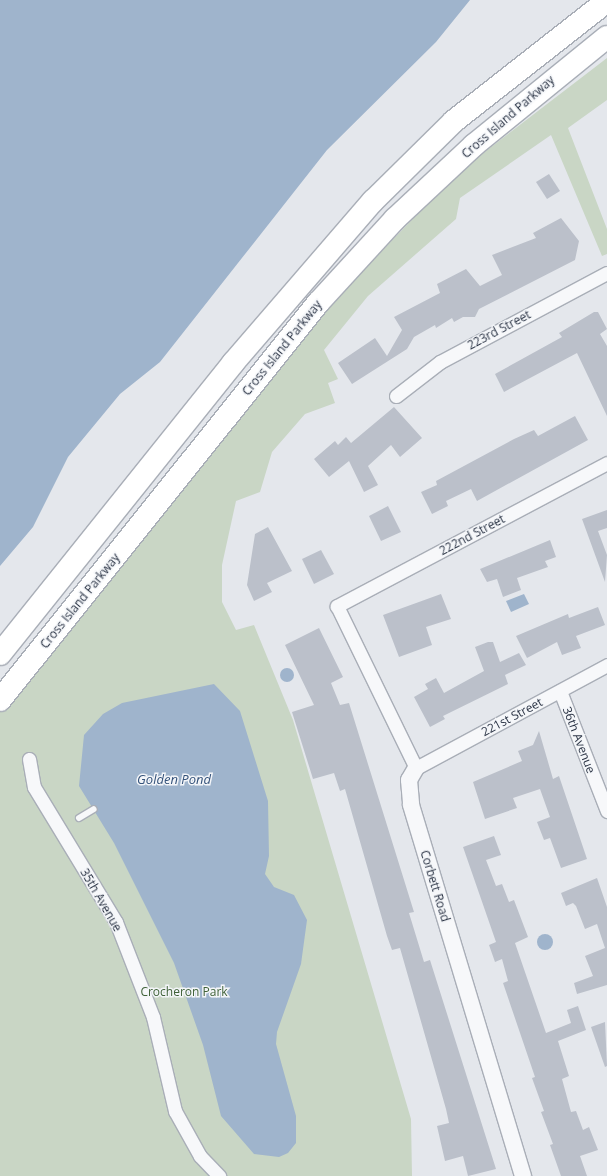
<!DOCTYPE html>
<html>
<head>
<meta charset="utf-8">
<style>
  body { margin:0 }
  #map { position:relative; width:607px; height:1176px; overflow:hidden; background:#e4e7ec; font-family:"Open Sans",sans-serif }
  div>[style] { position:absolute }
  .green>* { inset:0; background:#c9d6c5 }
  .water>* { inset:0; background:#9fb4cc }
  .round { border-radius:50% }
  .building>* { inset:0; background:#bbc0ca }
  .roads { filter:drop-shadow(1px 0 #a9aeb7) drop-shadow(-1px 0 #a9aeb7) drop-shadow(0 1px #a9aeb7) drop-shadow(0 -1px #a9aeb7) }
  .service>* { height:6px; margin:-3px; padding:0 3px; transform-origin:3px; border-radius:3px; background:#f7f8fa }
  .minor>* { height:13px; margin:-6.5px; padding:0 6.5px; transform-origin:6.5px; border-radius:6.5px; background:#f7f8fa }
  .tertiary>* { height:16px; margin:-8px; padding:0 8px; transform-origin:8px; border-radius:8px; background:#f7f8fa }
  .motorway>* { height:22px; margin:-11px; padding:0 11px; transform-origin:11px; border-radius:11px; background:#fff }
  span { translate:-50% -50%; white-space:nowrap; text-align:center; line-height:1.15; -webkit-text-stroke:3px #f4f6f9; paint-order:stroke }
  .street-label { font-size:12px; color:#2b3445 }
  .park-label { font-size:12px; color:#3f6138 }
  .water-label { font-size:13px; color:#34527a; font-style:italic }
</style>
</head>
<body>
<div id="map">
  <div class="green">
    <i style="clip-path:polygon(607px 58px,607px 100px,568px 128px,607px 229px,607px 254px,602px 256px,551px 135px,460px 198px,456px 219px,368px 296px,324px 350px,338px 379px,328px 383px,335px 403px,305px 414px,272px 452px,260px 492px,236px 501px,222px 565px,222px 602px,236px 630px,254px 625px,293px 720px,411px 1119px,412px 1176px,0 1176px,0 712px,322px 313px,456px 174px)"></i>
  </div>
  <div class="water">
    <i style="clip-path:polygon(0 0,470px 0,436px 42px,327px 150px,160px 362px,120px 394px,68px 457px,33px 527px,0 566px)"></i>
    <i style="clip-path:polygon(524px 594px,529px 604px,511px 612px,506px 601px)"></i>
    <i class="round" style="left:280px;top:668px;width:14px;height:14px"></i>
    <i style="clip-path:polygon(214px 684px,240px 711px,268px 801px,269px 856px,265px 874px,274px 887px,294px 895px,307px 920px,301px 964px,277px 1032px,276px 1044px,296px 1116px,296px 1143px,288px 1153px,279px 1157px,254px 1154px,221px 1116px,203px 1045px,174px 963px,114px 843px,79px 786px,84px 735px,103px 714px,122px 703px)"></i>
    <i class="round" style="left:537px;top:934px;width:16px;height:16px"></i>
  </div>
  <div class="building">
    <i style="clip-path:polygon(549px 174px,560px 191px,547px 199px,536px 182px)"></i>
    <i style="clip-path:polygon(561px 218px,579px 241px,575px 260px,479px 309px,475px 317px,463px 317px,454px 322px,452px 318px,436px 328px,435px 325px,414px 337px,407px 349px,352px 384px,338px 363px,375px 338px,387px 356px,402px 330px,394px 317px,440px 293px,437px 284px,466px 269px,480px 286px,502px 275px,492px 255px,536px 238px,533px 233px)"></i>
    <i style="clip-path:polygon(594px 312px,598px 312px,607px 329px,600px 334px,607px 346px,607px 416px,577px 353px,504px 392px,495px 374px,562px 337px,559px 333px)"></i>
    <i style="clip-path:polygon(394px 407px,422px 438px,400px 457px,391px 445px,368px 466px,378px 485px,364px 492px,349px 461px,329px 477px,314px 459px,335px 441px,338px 445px,346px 437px,351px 443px)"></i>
    <i style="clip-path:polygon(575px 416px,588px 440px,477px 501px,471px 489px,446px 501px,448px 506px,432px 514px,421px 492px,437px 485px,436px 481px,514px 439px,534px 430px,538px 436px)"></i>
    <i style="clip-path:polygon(388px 506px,401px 532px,381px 541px,369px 516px)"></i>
    <i style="clip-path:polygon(607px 510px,607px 528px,598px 531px,607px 555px,605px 582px,582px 519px)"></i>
    <i style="clip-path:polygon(268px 527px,292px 571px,267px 583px,272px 592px,254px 601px,247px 585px,255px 534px)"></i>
    <i style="clip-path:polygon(550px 540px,556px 557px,545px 561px,548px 567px,517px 578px,521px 590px,503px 597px,497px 579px,487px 582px,480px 569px)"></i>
    <i style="clip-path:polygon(321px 550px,334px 574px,314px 584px,302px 559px)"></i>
    <i style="clip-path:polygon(441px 594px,451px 619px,426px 627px,432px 645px,399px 657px,383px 615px)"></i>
    <i style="clip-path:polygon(598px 607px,605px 625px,576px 636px,581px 648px,562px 655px,557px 642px,527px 658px,516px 636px,568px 614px,569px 618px)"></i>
    <i style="clip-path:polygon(319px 628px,343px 677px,331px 683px,340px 705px,349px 703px,414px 912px,409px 913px,424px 962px,430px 960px,496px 1169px,468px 1176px,463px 1156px,445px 1161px,437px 1126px,449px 1123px,446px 1109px,400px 948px,392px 950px,387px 936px,345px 789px,340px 791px,334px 773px,313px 779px,292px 712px,314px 705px,285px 645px)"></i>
    <i style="clip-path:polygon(488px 642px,493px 642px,500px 662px,519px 653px,526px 665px,505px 675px,508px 684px,443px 716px,445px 719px,430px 727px,414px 697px,428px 689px,425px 684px,436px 678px,444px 693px,484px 671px,475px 647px)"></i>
    <i style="clip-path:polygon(539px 731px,553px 779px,559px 776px,587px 859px,561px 868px,550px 838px,544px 840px,537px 822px,550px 817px,540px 789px,513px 798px,517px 808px,485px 819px,473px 782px,522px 761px,518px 751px,533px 745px)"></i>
    <i style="clip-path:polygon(494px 836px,501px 855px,486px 860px,496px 886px,502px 884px,509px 902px,514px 900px,528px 937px,515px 943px,546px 1033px,571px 1023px,567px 1010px,578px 1006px,586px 1030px,558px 1041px,569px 1076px,562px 1079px,571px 1112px,576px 1111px,583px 1130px,589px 1127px,598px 1150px,580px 1156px,587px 1176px,561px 1176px,550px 1145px,553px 1144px,541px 1112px,544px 1111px,532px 1078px,535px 1077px,503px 983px,508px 981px,502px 959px,495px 962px,489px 945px,496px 942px,463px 847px)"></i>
    <i style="clip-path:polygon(597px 878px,607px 907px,607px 985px,577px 994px,574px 983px,593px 976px,585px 956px,605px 948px,597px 924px,585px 929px,576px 906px,573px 903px,566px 906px,561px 893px)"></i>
    <i style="clip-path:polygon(605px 1022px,607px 1066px,605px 1067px,591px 1027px)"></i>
  </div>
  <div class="roads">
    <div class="service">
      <i style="left:79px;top:818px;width:17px;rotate:-31deg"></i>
    </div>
    <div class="minor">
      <i style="left:396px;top:396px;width:56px;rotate:-37.7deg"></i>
      <i style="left:440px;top:362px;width:189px;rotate:-28.1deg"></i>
      <i style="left:607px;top:463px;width:306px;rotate:152.1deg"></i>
      <i style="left:337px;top:606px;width:180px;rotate:64deg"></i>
      <i style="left:416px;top:768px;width:217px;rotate:-28.3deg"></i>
      <i style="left:560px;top:691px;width:129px;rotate:68.6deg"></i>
      <i style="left:29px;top:759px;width:28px;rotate:80deg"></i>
      <i style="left:34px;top:787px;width:158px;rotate:58.7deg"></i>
      <i style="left:116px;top:922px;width:102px;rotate:68.7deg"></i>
      <i style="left:153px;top:1017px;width:97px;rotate:76.8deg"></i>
      <i style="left:175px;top:1111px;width:51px;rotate:60.9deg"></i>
      <i style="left:200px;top:1156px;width:28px;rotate:46deg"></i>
    </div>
    <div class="tertiary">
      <i style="left:416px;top:768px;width:14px;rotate:120deg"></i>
      <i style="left:409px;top:780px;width:25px;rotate:85deg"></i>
      <i style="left:411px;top:805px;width:388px;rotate:73.2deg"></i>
    </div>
    <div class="motorway">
      <i style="left:0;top:654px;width:373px;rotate:-51.3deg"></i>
      <i style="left:233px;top:363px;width:214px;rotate:-49.2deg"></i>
      <i style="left:373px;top:201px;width:114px;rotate:-44.6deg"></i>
      <i style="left:454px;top:121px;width:194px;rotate:-38.1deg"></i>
      <i style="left:0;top:700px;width:509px;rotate:-51.31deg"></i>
      <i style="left:318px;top:303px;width:114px;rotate:-47.5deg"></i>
      <i style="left:395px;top:219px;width:108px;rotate:-43.1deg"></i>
      <i style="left:474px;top:145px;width:171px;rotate:-39.1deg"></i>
    </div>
  </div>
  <div class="street-label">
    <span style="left:508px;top:117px;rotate:-41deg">Cross Island Parkway</span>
    <span style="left:499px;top:330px;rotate:-28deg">223rd Street</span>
    <span style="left:282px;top:348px;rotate:-51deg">Cross Island Parkway</span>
    <span style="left:472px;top:535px;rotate:-28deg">222nd Street</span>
    <span style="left:80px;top:601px;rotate:-51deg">Cross Island Parkway</span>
    <span style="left:512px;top:717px;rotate:-28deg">221st Street</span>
    <span style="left:579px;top:740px;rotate:69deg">36th Avenue</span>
    <span style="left:435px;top:886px;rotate:73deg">Corbett Road</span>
    <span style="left:101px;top:900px;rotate:60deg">35th Avenue</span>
  </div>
  <div class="park-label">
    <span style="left:184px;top:992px">Crocheron Park</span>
  </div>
  <div class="water-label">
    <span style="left:174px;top:779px">Golden Pond</span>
  </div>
</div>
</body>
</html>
